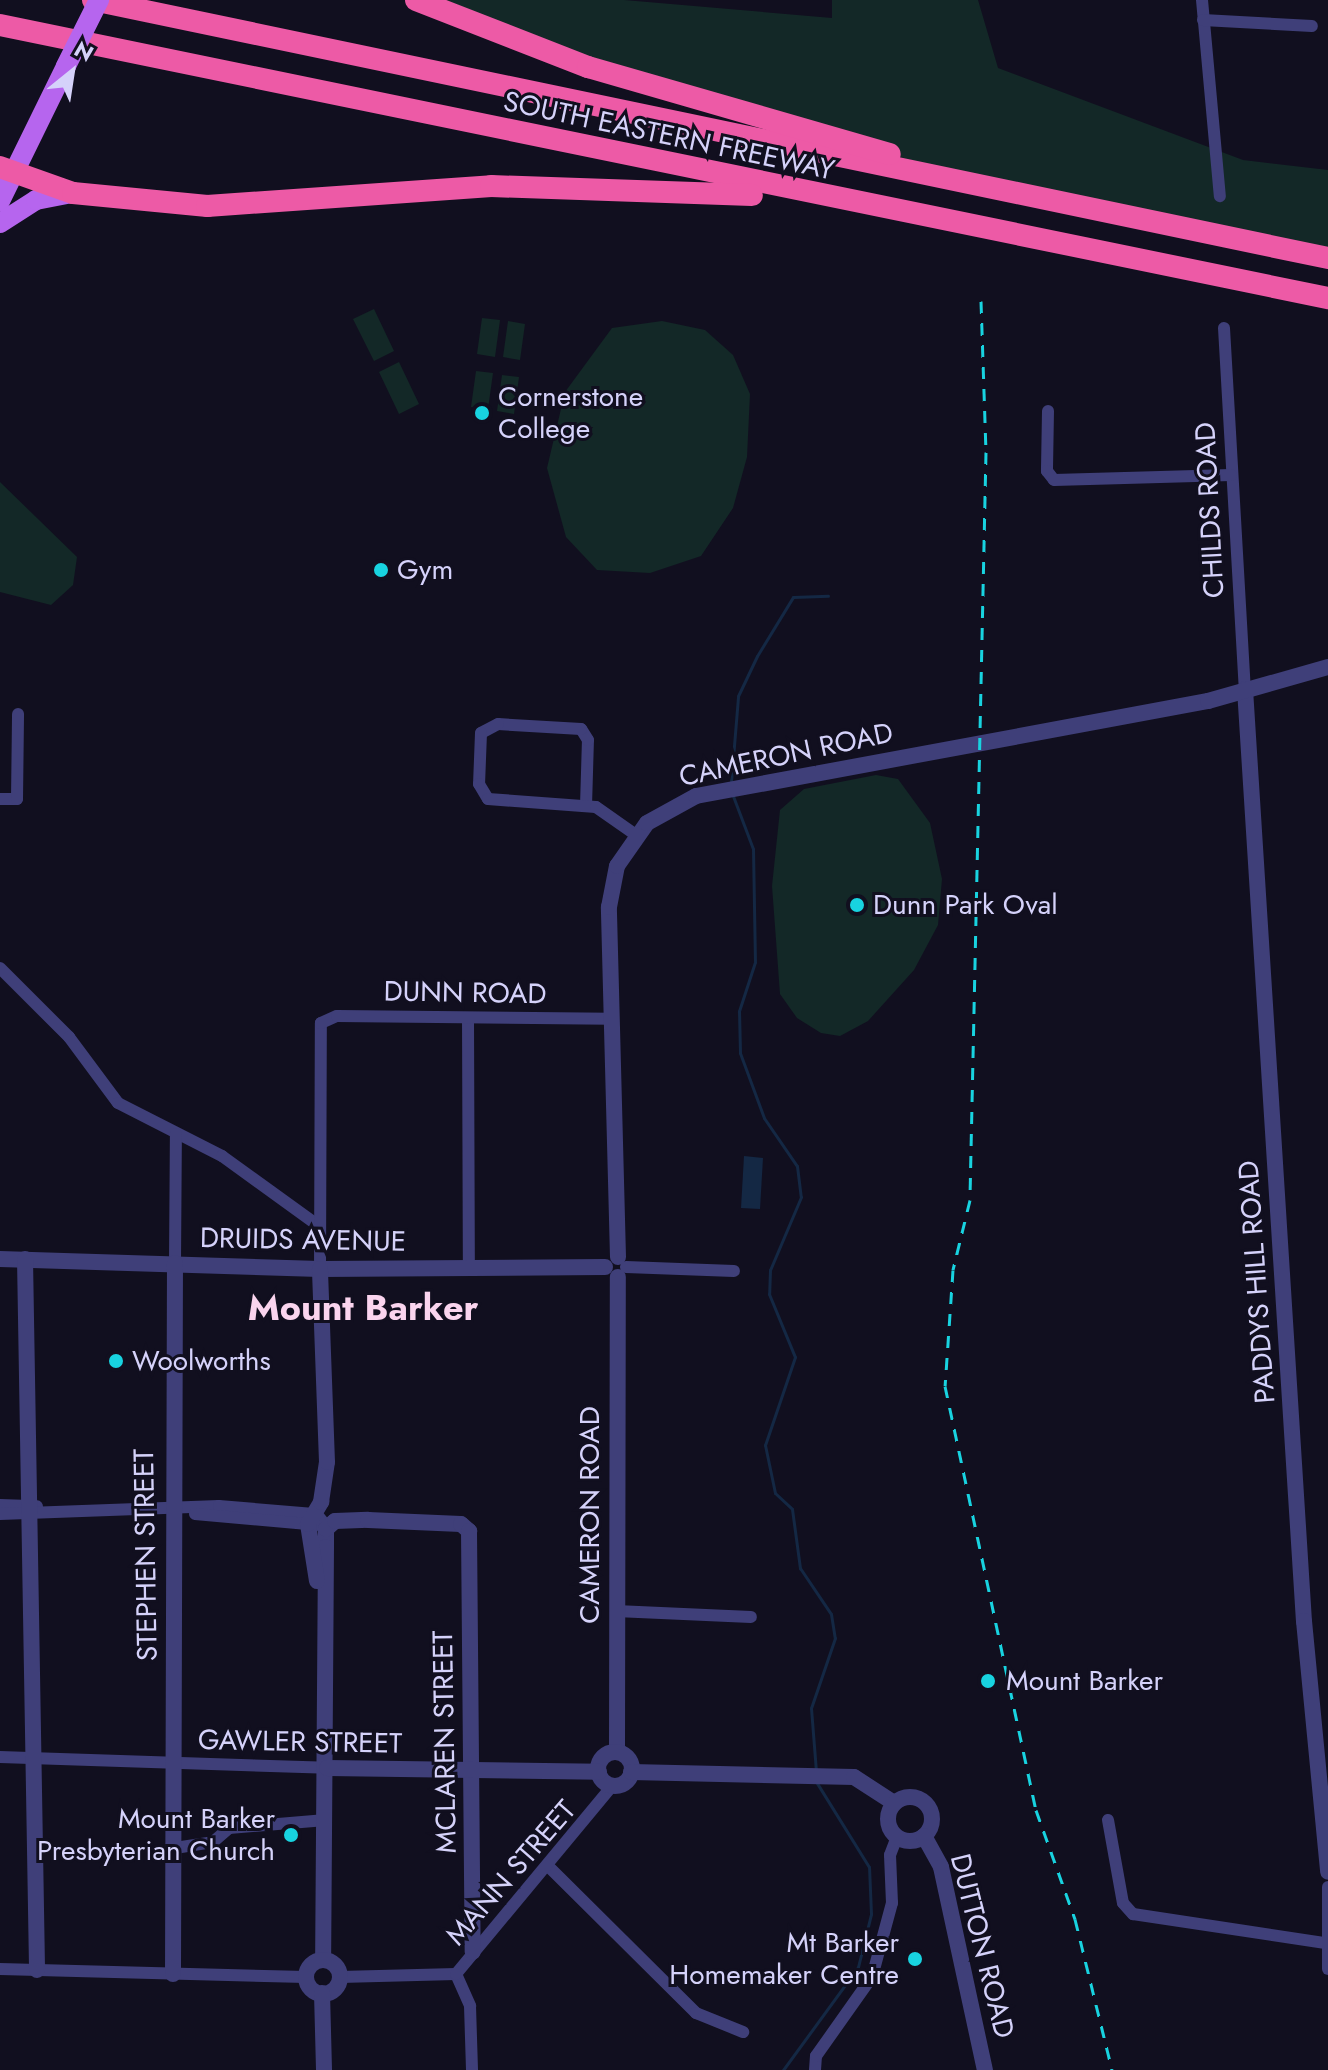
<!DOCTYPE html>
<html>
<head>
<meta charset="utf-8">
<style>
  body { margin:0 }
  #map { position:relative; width:1328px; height:2070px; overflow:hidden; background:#110f1f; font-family:Jost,sans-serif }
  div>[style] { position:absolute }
  .green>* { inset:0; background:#132827 }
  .water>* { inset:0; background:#142844 }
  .stream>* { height:3px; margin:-1.5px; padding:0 1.5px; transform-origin:1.5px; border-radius:1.5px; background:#142844 }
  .minor>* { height:12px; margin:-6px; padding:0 6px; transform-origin:6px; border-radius:6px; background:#3f3f79 }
  .tertiary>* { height:16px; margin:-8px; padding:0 8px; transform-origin:8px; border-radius:8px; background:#3f3f79 }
  .tertiary>.ring { margin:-8px; padding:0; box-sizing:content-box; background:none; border:16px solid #3f3f79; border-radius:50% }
  .primary>* { height:20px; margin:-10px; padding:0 10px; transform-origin:10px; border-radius:10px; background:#b665ee }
  .motorway>* { height:22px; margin:-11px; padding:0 11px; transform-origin:11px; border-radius:11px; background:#ed5aa6 }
  .rail>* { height:3px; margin-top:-1.5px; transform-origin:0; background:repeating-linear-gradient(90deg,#18d3e0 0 12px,transparent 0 22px) }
  .primary-bridge>* { height:20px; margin:-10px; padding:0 10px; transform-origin:10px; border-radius:10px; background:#b665ee }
  .dots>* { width:22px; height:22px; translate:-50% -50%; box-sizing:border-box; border:4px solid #110f1f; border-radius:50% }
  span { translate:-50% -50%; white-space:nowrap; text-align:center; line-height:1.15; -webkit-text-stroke:6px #110f1f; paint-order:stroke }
  .street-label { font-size:28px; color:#d5d2fa }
  .poi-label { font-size:28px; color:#d5d2fa }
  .left { translate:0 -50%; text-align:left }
  .right { translate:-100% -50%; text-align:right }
  .district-label { font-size:36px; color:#fad4ee; font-weight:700 }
  .north { position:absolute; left:32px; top:32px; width:80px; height:80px; -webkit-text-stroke:6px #110f1f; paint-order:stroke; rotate:30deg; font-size:22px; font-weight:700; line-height:32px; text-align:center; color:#d5d2fa }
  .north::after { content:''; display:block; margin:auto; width:28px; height:36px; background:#d5d2fa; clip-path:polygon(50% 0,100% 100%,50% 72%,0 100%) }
</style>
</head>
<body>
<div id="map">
  <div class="green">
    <i style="clip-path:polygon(429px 0,624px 0,832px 18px,832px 0,978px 0,998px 68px,1243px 160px,1328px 170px,1328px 258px,1013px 188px,686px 98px)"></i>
    <i style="clip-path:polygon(374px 309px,394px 351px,374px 361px,353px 319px)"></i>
    <i style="clip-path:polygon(482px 318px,500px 320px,495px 357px,477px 354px)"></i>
    <i style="clip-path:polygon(508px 321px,525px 324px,520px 360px,503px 357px)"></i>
    <i style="clip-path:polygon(662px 321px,705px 330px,733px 355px,750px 394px,747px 457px,733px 508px,701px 556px,650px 573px,597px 570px,566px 537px,547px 468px,565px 392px,612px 328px)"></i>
    <i style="clip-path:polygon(399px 362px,419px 404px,399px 414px,379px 372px)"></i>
    <i style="clip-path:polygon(476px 371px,493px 373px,488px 409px,471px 407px)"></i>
    <i style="clip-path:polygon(502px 375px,519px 377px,514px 414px,497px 411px)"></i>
    <i style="clip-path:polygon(0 482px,77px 557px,73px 585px,51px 605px,0 592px)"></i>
    <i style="clip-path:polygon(876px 775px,898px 779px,930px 823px,942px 879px,938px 925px,914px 970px,868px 1021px,840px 1036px,821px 1033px,797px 1018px,780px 994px,772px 886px,780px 810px,804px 789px)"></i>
  </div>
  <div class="water">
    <i style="clip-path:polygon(744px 1156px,763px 1158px,760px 1209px,741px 1208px)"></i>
  </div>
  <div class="stream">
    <i style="left:731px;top:782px;width:86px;rotate:-85.3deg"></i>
    <i style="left:738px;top:696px;width:44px;rotate:-64.6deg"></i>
    <i style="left:757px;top:656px;width:69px;rotate:-58.6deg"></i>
    <i style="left:793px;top:597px;width:35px;rotate:-2deg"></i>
    <i style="left:733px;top:796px;width:57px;rotate:69.3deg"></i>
    <i style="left:753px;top:849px;width:113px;rotate:89deg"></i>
    <i style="left:755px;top:962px;width:52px;rotate:108.1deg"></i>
    <i style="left:739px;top:1011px;width:42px;rotate:88.6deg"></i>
    <i style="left:740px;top:1053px;width:69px;rotate:69.7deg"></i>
    <i style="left:764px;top:1118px;width:58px;rotate:55.5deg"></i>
    <i style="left:797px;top:1166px;width:31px;rotate:83deg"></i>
    <i style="left:801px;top:1197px;width:79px;rotate:113deg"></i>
    <i style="left:770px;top:1270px;width:24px;rotate:92deg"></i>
    <i style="left:769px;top:1294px;width:68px;rotate:67.6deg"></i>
    <i style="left:795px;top:1357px;width:93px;rotate:108.8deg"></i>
    <i style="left:765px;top:1445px;width:49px;rotate:78.2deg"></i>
    <i style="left:775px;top:1493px;width:23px;rotate:43deg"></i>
    <i style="left:792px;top:1509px;width:60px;rotate:82.3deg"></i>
    <i style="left:800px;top:1568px;width:55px;rotate:56deg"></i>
    <i style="left:831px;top:1614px;width:24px;rotate:81deg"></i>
    <i style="left:835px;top:1638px;width:74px;rotate:108.9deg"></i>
    <i style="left:811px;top:1708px;width:63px;rotate:85.5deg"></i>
    <i style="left:783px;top:2070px;width:127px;rotate:-53.9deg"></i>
    <i style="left:858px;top:1967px;width:55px;rotate:-76.2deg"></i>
    <i style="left:871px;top:1914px;width:47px;rotate:-92.4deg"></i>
    <i style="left:869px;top:1867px;width:99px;rotate:-121.8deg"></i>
  </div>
  <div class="minor">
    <i style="left:1202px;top:0;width:197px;rotate:84.8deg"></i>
    <i style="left:1203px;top:20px;width:109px;rotate:3.2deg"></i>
    <i style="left:1224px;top:328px;width:362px;rotate:86.7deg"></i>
    <i style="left:1048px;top:411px;width:60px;rotate:91deg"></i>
    <i style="left:1047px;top:471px;width:11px;rotate:52deg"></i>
    <i style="left:1054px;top:480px;width:177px;rotate:-1.6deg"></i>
    <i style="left:0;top:799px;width:17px"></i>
    <i style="left:17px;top:799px;width:85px;rotate:-89.3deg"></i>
    <i style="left:586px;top:806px;width:66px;rotate:-88.3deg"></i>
    <i style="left:588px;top:740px;width:13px;rotate:-122deg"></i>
    <i style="left:581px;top:729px;width:83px;rotate:-176.6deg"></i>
    <i style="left:498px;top:724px;width:19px;rotate:152deg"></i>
    <i style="left:481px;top:733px;width:51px;rotate:92.2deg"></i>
    <i style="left:479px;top:784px;width:17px;rotate:59deg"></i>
    <i style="left:488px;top:799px;width:108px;rotate:4.2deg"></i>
    <i style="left:596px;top:807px;width:49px;rotate:35deg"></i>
    <i style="left:0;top:968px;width:98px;rotate:45deg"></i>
    <i style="left:69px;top:1037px;width:82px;rotate:53.4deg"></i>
    <i style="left:118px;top:1103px;width:117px;rotate:27deg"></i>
    <i style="left:222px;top:1156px;width:121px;rotate:35.9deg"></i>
    <i style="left:468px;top:1018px;width:251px;rotate:89.8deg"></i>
    <i style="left:175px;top:1263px;width:129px;rotate:-89.6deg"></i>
    <i style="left:626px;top:1267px;width:108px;rotate:2.1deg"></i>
    <i style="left:320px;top:1269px;width:246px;rotate:-89.8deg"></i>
    <i style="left:321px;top:1023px;width:17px;rotate:-24deg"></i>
    <i style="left:337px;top:1016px;width:273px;rotate:0.6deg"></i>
    <i style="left:0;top:1505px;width:37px;rotate:2deg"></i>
    <i style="left:0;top:1514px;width:219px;rotate:-2.1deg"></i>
    <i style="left:219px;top:1506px;width:95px;rotate:4.8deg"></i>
    <i style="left:195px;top:1514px;width:113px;rotate:5.1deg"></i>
    <i style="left:616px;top:1611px;width:135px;rotate:2.5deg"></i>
    <i style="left:0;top:1757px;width:327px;rotate:1.9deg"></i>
    <i style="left:1108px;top:1820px;width:84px;rotate:79.8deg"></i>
    <i style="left:1123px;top:1903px;width:15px;rotate:48deg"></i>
    <i style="left:1133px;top:1914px;width:193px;rotate:8.6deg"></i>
    <i style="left:175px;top:1848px;width:38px;rotate:-9deg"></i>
    <i style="left:213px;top:1842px;width:21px;rotate:-41deg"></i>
    <i style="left:229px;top:1828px;width:97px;rotate:-4.7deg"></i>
    <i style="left:548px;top:1866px;width:209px;rotate:44.8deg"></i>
    <i style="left:696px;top:2013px;width:51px;rotate:22deg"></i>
    <i style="left:1328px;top:1887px;width:82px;rotate:90deg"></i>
    <i style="left:0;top:1969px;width:306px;rotate:1.5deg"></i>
    <i style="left:456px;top:1974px;width:35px;rotate:66deg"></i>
    <i style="left:470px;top:2006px;width:64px;rotate:88.2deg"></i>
    <i style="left:340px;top:1977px;width:116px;rotate:-1.5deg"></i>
    <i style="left:456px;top:1974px;width:246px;rotate:-50.3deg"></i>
    <i style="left:815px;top:2070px;width:14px;rotate:-86deg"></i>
    <i style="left:816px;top:2056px;width:97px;rotate:-54.7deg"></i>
    <i style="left:872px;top:1977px;width:77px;rotate:-74.9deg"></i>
    <i style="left:892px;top:1903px;width:48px;rotate:-92.4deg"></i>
    <i style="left:890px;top:1855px;width:19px;rotate:-69deg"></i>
  </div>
  <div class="tertiary">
    <i style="left:1245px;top:689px;width:934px;rotate:86.38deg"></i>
    <i style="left:1304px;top:1621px;width:252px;rotate:84.5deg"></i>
    <i style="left:618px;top:1257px;width:350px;rotate:-91.5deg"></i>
    <i style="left:609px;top:907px;width:42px;rotate:-79deg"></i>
    <i style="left:617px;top:866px;width:52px;rotate:-55.1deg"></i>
    <i style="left:647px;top:823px;width:56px;rotate:-28.9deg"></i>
    <i style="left:696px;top:796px;width:521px;rotate:-10.51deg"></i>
    <i style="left:1208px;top:701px;width:125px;rotate:-15.8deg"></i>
    <i style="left:0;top:1259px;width:320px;rotate:1.8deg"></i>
    <i style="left:320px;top:1269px;width:285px;rotate:-0.4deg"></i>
    <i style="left:25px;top:1259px;width:711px;rotate:89.03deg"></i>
    <i style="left:314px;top:1514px;width:19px;rotate:51deg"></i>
    <i style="left:326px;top:1529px;width:18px;rotate:90deg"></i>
    <i style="left:326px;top:1547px;width:413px;rotate:90.4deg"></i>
    <i style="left:326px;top:1529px;width:12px;rotate:-42deg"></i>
    <i style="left:335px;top:1521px;width:33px;rotate:-2deg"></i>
    <i style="left:368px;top:1520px;width:93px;rotate:2.5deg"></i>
    <i style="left:461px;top:1524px;width:11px;rotate:41deg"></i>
    <i style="left:469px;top:1531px;width:421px;rotate:89.5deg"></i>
    <i style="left:317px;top:1581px;width:58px;rotate:-99deg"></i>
    <i style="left:308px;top:1524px;width:26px;rotate:-59deg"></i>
    <i style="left:321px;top:1502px;width:40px;rotate:-81.5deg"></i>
    <i style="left:327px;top:1462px;width:193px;rotate:-92.1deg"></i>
    <i style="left:617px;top:1752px;width:475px;rotate:-89.9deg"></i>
    <i class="ring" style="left:598px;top:1752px;width:18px;height:18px"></i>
    <i style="left:327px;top:1768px;width:272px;rotate:0.8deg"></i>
    <i style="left:631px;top:1772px;width:223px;rotate:1.3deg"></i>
    <i style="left:854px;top:1777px;width:48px;rotate:33deg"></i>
    <i class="ring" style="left:888px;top:1797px;width:28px;height:28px"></i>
    <i style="left:924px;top:1836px;width:35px;rotate:61deg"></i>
    <i style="left:941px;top:1867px;width:208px;rotate:77.8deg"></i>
    <i class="ring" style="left:306px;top:1960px;width:18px;height:18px"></i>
    <i style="left:173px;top:1974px;width:711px;rotate:-89.84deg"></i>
    <i style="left:322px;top:1993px;width:77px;rotate:88.5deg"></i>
  </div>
  <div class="primary">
    <i style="left:0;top:201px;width:150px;rotate:-63.9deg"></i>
    <i style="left:0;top:223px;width:43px;rotate:-32.6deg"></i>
    <i style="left:36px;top:200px;width:38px;rotate:-11deg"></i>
  </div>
  <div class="motorway">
    <i style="left:93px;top:0;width:1262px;rotate:11.8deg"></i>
    <i style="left:416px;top:0;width:185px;rotate:21.3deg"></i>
    <i style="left:588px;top:67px;width:314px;rotate:16.1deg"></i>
    <i style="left:0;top:25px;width:1356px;rotate:11.62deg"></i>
    <i style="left:0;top:167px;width:77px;rotate:19.6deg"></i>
    <i style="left:73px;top:193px;width:135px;rotate:5.5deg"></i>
    <i style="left:207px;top:206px;width:285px;rotate:-4deg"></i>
    <i style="left:491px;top:186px;width:261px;rotate:2deg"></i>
  </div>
  <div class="rail">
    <i style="left:981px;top:301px;width:151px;rotate:88.1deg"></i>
    <i style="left:986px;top:452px;width:748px;rotate:91.23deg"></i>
    <i style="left:970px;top:1200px;width:72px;rotate:103.7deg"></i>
    <i style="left:953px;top:1270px;width:116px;rotate:93.9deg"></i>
    <i style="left:945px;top:1386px;width:434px;rotate:77.9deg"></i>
    <i style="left:1036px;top:1810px;width:116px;rotate:70.3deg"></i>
    <i style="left:1075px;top:1919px;width:155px;rotate:76.2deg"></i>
  </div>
  <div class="primary-bridge">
    <i style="left:66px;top:66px;width:74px;rotate:-63.4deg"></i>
  </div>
  <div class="dots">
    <i style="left:482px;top:413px;background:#18d3e0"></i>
    <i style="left:381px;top:570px;background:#18d3e0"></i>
    <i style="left:857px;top:905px;background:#18d3e0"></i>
    <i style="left:116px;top:1361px;background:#18d3e0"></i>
    <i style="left:988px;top:1681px;background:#18d3e0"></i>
    <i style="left:291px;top:1835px;background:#18d3e0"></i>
    <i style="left:915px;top:1959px;background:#18d3e0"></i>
  </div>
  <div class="street-label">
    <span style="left:669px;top:136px;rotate:12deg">SOUTH EASTERN FREEWAY</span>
    <span style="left:1210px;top:510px;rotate:-93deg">CHILDS ROAD</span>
    <span style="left:786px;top:755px;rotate:-12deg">CAMERON ROAD</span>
    <span style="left:465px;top:993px;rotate:1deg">DUNN ROAD</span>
    <span style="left:303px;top:1240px;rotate:1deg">DRUIDS AVENUE</span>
    <span style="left:1257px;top:1282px;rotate:-94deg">PADDYS HILL ROAD</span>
    <span style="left:590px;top:1515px;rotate:-90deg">CAMERON ROAD</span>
    <span style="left:146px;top:1555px;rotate:-91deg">STEPHEN STREET</span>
    <span style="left:300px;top:1742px;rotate:1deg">GAWLER STREET</span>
    <span style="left:445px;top:1742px;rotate:-91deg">MCLAREN STREET</span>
    <span style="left:511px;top:1873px;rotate:-49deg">MANN STREET</span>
    <span style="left:982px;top:1946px;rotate:76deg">DUTTON ROAD</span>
  </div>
  <div class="poi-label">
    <span class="left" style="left:498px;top:413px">Cornerstone<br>College</span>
    <span class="left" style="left:397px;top:570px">Gym</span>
    <span class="left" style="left:873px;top:905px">Dunn Park Oval</span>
    <span class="left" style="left:132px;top:1361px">Woolworths</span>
    <span class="left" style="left:1006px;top:1681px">Mount Barker</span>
    <span class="right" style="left:275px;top:1835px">Mount Barker<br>Presbyterian Church</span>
    <span class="right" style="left:899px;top:1959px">Mt Barker<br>Homemaker Centre</span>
  </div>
  <div class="district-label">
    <span style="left:363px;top:1308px">Mount Barker</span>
  </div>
  <div class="north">N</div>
</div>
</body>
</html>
